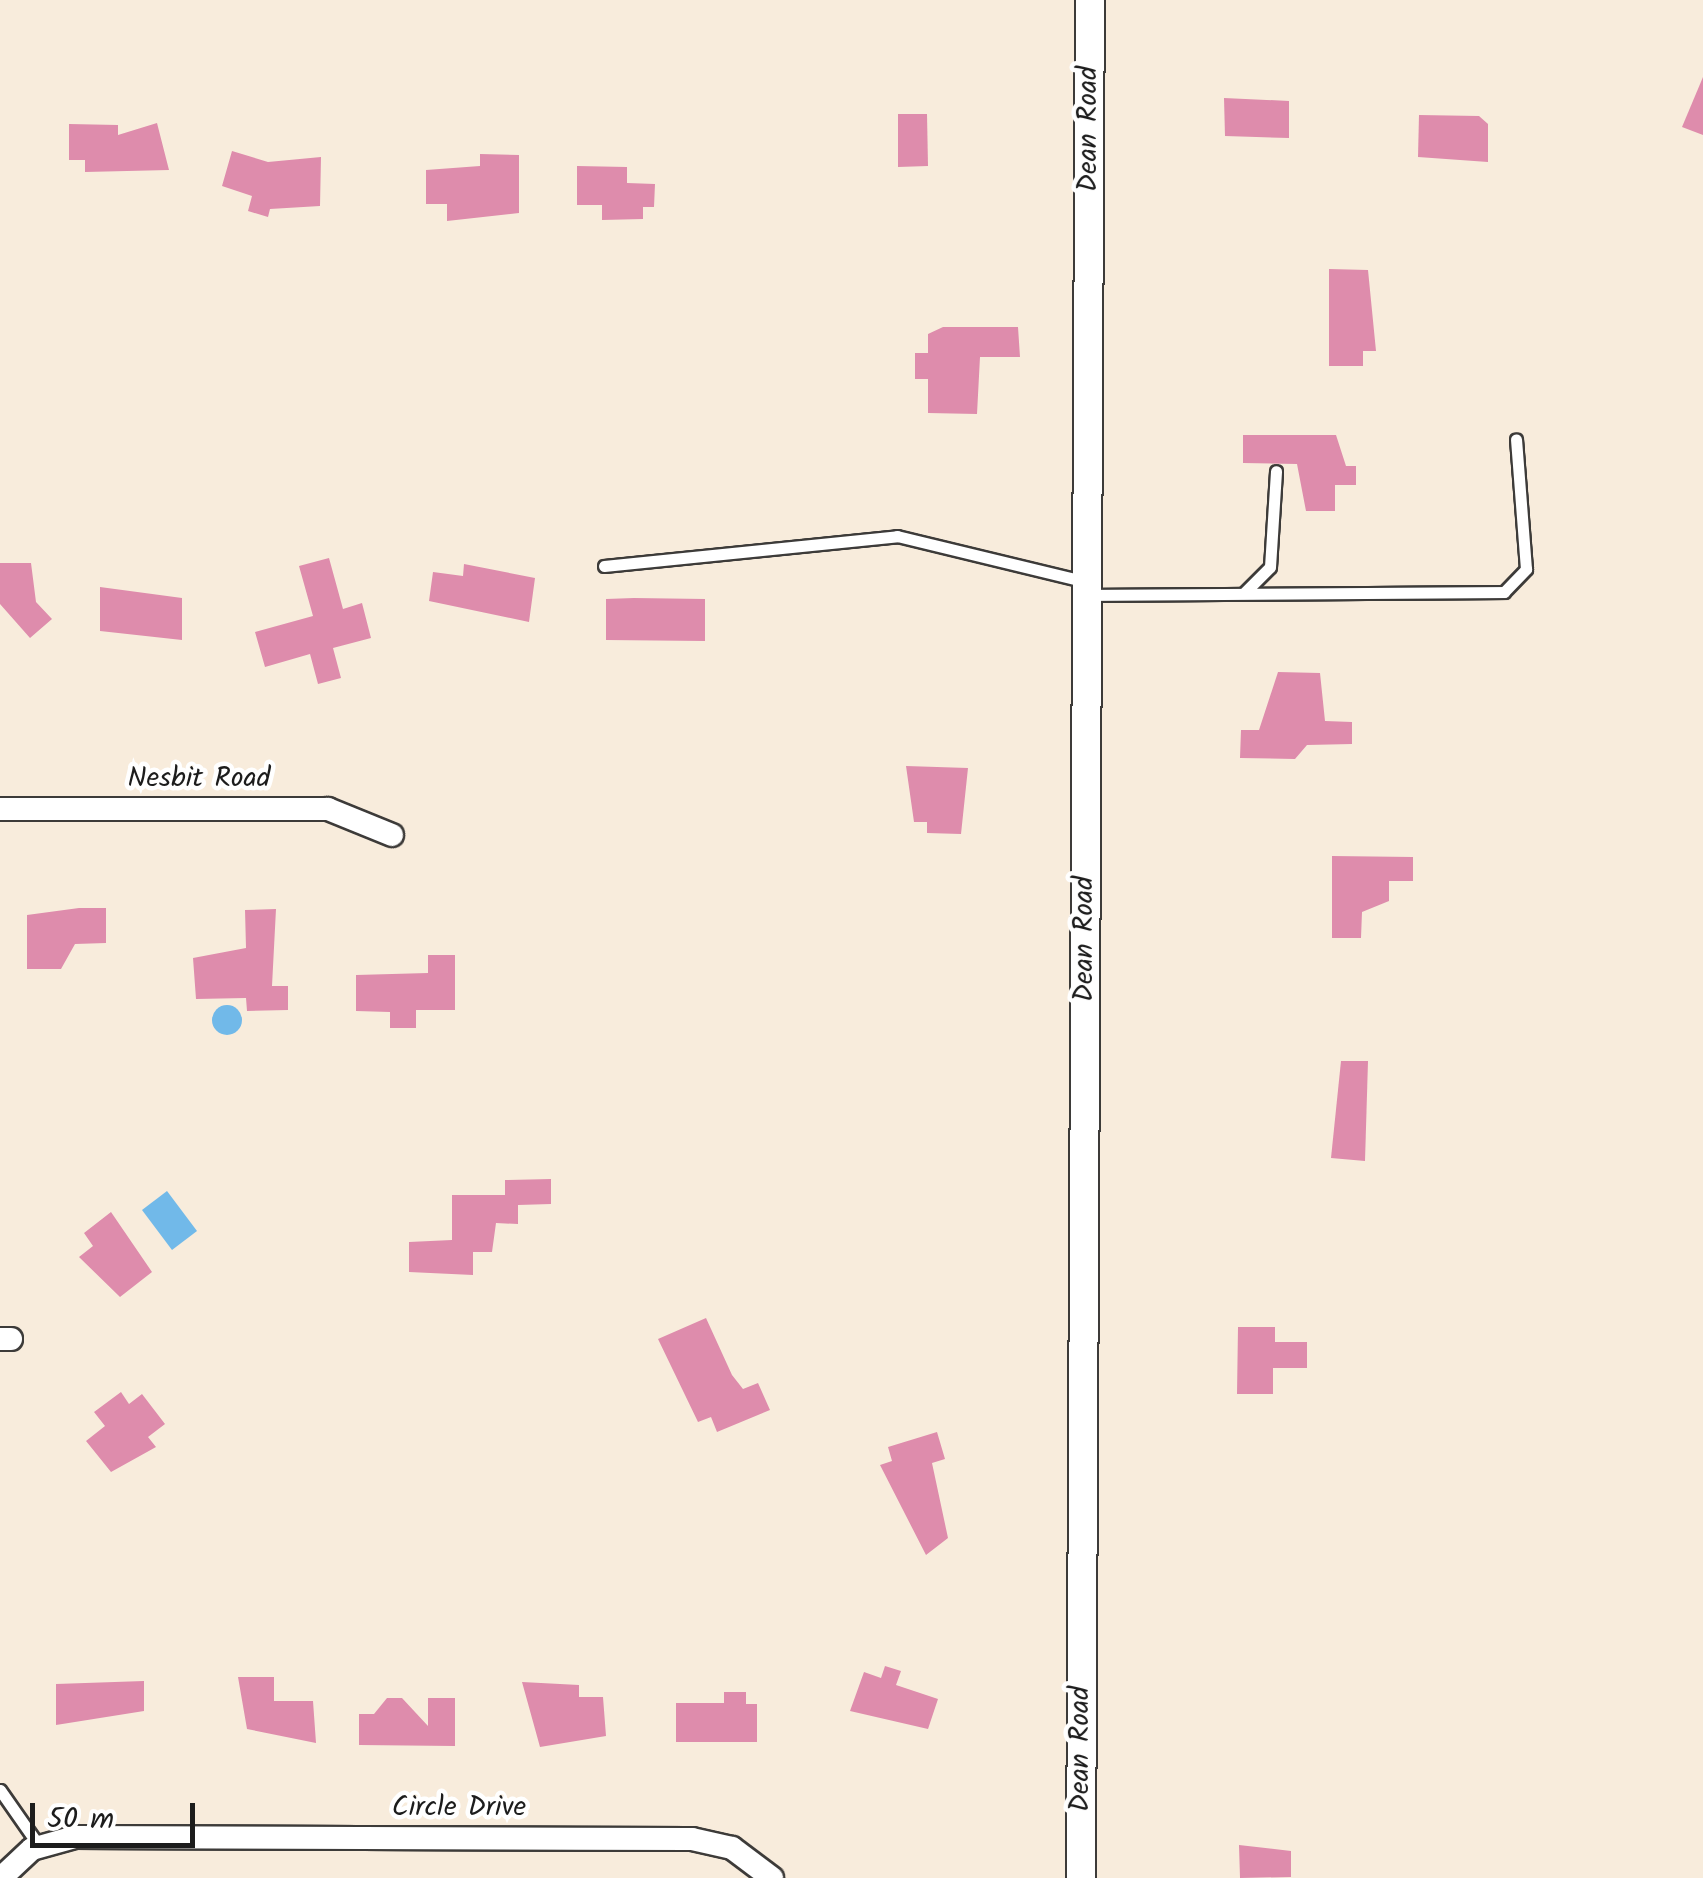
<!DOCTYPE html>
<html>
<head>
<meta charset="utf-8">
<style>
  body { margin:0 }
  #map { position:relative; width:1703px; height:1878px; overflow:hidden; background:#f8ecdc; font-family:Kalam,sans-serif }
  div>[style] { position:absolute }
  .water>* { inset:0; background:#71b9e9 }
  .round { border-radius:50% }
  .building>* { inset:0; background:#de8cac }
  .roads { filter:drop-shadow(2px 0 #3d3b39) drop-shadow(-2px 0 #3d3b39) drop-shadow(0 2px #3d3b39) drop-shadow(0 -2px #3d3b39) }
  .service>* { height:11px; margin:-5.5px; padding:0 5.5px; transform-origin:5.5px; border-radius:5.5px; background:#fff }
  .minor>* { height:22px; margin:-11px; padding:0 11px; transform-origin:11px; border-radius:11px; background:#fff }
  .tertiary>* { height:28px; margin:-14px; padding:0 14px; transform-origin:14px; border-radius:14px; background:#fff }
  span { translate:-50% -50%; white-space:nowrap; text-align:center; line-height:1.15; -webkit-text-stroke:9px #fff; paint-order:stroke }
  .street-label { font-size:28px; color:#1c1c1c }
  .scale { position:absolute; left:30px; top:1803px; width:165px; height:45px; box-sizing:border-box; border:5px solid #1c1c1c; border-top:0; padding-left:12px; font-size:30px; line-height:35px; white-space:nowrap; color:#1c1c1c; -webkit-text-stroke:8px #fff; paint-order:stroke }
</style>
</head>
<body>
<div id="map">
  <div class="water">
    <i class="round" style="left:212px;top:1005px;width:30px;height:30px"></i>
    <i style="clip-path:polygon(167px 1191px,197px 1231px,172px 1250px,142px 1210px)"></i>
  </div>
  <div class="building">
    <i style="clip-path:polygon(1703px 77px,1703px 135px,1682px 127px)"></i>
    <i style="clip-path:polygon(1224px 98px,1289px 101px,1289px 138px,1225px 136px)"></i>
    <i style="clip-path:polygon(898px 114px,927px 114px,928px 166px,898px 167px)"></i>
    <i style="clip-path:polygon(1419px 115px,1479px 116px,1488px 124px,1488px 162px,1418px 157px)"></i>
    <i style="clip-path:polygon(157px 123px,169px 170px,85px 172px,85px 160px,69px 160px,69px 124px,118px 125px,118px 135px)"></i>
    <i style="clip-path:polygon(232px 151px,268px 162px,321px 157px,320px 206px,270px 209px,268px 217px,248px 211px,252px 196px,222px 186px)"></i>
    <i style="clip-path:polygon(480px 154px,519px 155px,519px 213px,447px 221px,447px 204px,426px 204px,426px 170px,480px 166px)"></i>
    <i style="clip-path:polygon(577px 166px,627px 167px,627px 183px,655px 184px,654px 207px,643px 207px,643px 219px,602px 220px,602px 205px,577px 205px)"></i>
    <i style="clip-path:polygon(1329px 269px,1368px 270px,1376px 351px,1363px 351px,1363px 366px,1329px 366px)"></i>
    <i style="clip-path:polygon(943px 327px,1018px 327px,1020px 357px,980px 357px,977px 414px,928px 413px,928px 379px,915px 379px,915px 353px,928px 353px,928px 334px)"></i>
    <i style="clip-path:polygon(1243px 435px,1336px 435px,1346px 466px,1356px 466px,1356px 485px,1335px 485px,1335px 511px,1306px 511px,1297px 464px,1243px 463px)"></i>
    <i style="clip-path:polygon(329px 558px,343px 609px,362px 603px,371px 638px,333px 648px,341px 678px,318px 684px,310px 654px,265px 667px,255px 632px,313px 616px,299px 566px)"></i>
    <i style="clip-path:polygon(0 563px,31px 563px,36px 602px,52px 619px,30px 638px,0 604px)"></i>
    <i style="clip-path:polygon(464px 564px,535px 578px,529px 622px,429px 601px,433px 572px,463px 576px)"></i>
    <i style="clip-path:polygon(100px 587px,182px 598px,182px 640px,100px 631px)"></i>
    <i style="clip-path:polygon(634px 598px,705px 599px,705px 641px,606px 640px,606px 599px)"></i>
    <i style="clip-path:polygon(1278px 672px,1320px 673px,1325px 721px,1352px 722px,1352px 744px,1307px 745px,1295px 759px,1240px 758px,1241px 730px,1259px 730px)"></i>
    <i style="clip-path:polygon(906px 766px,968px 768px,961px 834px,927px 833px,927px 822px,914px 822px)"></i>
    <i style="clip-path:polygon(1332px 856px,1413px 857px,1413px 881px,1389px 881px,1389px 901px,1362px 912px,1361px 938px,1332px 938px)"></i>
    <i style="clip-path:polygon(79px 908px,106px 908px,106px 943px,75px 944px,61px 969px,27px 969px,27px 915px)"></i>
    <i style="clip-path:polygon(276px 909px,272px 986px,288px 986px,288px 1010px,247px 1011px,246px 998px,196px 999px,193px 958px,246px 948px,245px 910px)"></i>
    <i style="clip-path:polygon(428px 955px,455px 955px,455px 1010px,416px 1010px,416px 1028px,390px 1028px,390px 1012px,356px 1011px,356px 975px,428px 973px)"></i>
    <i style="clip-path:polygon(1341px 1061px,1368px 1061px,1365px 1161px,1331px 1158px)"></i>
    <i style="clip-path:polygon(551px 1179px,551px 1204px,518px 1205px,518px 1224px,496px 1223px,492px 1252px,473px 1252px,473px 1275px,409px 1272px,409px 1242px,452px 1240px,452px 1195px,505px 1195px,505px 1180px)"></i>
    <i style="clip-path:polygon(111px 1212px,152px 1272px,120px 1297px,79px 1257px,93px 1246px,84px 1233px)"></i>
    <i style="clip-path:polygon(706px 1318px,732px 1375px,743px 1389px,758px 1383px,770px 1410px,717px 1432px,711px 1417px,698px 1422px,658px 1339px)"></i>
    <i style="clip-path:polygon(1238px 1327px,1275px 1327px,1275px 1342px,1307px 1342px,1307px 1368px,1273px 1368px,1273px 1394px,1237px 1394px)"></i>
    <i style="clip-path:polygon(121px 1392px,129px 1404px,142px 1394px,165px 1424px,148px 1437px,156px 1447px,111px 1472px,86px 1441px,105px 1426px,94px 1412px)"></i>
    <i style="clip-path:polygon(937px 1432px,945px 1459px,932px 1463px,948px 1538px,926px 1555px,880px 1465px,892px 1461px,888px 1447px)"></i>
    <i style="clip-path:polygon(885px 1666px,901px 1671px,896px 1685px,938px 1699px,928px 1729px,850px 1711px,864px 1672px,881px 1678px)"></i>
    <i style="clip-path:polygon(238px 1677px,274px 1677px,274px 1701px,313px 1701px,316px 1743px,247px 1729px)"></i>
    <i style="clip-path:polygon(144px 1681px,144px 1711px,56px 1725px,56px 1684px)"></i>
    <i style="clip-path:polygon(522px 1682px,579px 1685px,579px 1697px,603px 1697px,606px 1736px,540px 1747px)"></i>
    <i style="clip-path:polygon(724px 1692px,746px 1692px,746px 1704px,757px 1704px,757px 1742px,676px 1742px,676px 1703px,724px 1703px)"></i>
    <i style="clip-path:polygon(387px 1698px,402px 1698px,428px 1726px,428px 1698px,455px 1698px,455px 1746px,359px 1745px,359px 1714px,374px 1714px)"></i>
    <i style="clip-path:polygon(1239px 1845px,1291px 1851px,1291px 1877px,1240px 1878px)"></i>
  </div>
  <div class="roads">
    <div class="service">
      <i style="left:604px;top:566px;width:295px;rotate:-5.8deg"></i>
      <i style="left:897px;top:536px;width:195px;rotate:13.6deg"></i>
      <i style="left:1245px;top:592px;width:35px;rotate:-45deg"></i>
      <i style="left:1270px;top:567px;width:96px;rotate:-86.4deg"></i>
      <i style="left:1087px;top:595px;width:417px;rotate:-0.4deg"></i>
      <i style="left:1504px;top:592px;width:32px;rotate:-46deg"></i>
      <i style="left:1526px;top:569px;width:130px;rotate:-94.4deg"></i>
      <i style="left:0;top:1790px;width:68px;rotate:55.1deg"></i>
    </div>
    <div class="minor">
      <i style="left:0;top:809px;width:328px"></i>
      <i style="left:328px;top:809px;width:69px;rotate:22.1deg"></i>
      <i style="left:0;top:1339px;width:11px"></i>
      <i style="left:1px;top:1878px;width:42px;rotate:-43.1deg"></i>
      <i style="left:32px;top:1849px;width:45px;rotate:-15.6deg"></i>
      <i style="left:75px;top:1837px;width:617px;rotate:0.19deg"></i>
      <i style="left:692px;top:1839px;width:41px;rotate:12.7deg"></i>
      <i style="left:732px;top:1848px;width:50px;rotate:36.9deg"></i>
    </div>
    <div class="tertiary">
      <i style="left:1081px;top:1878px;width:1878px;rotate:-89.73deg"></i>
    </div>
  </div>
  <div class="street-label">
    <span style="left:1089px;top:129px;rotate:-90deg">Dean Road</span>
    <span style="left:199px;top:779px">Nesbit Road</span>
    <span style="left:1085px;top:939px;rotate:-90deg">Dean Road</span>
    <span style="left:1081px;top:1749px;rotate:-90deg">Dean Road</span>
    <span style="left:459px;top:1808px">Circle Drive</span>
  </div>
  <div class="scale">50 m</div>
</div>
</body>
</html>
